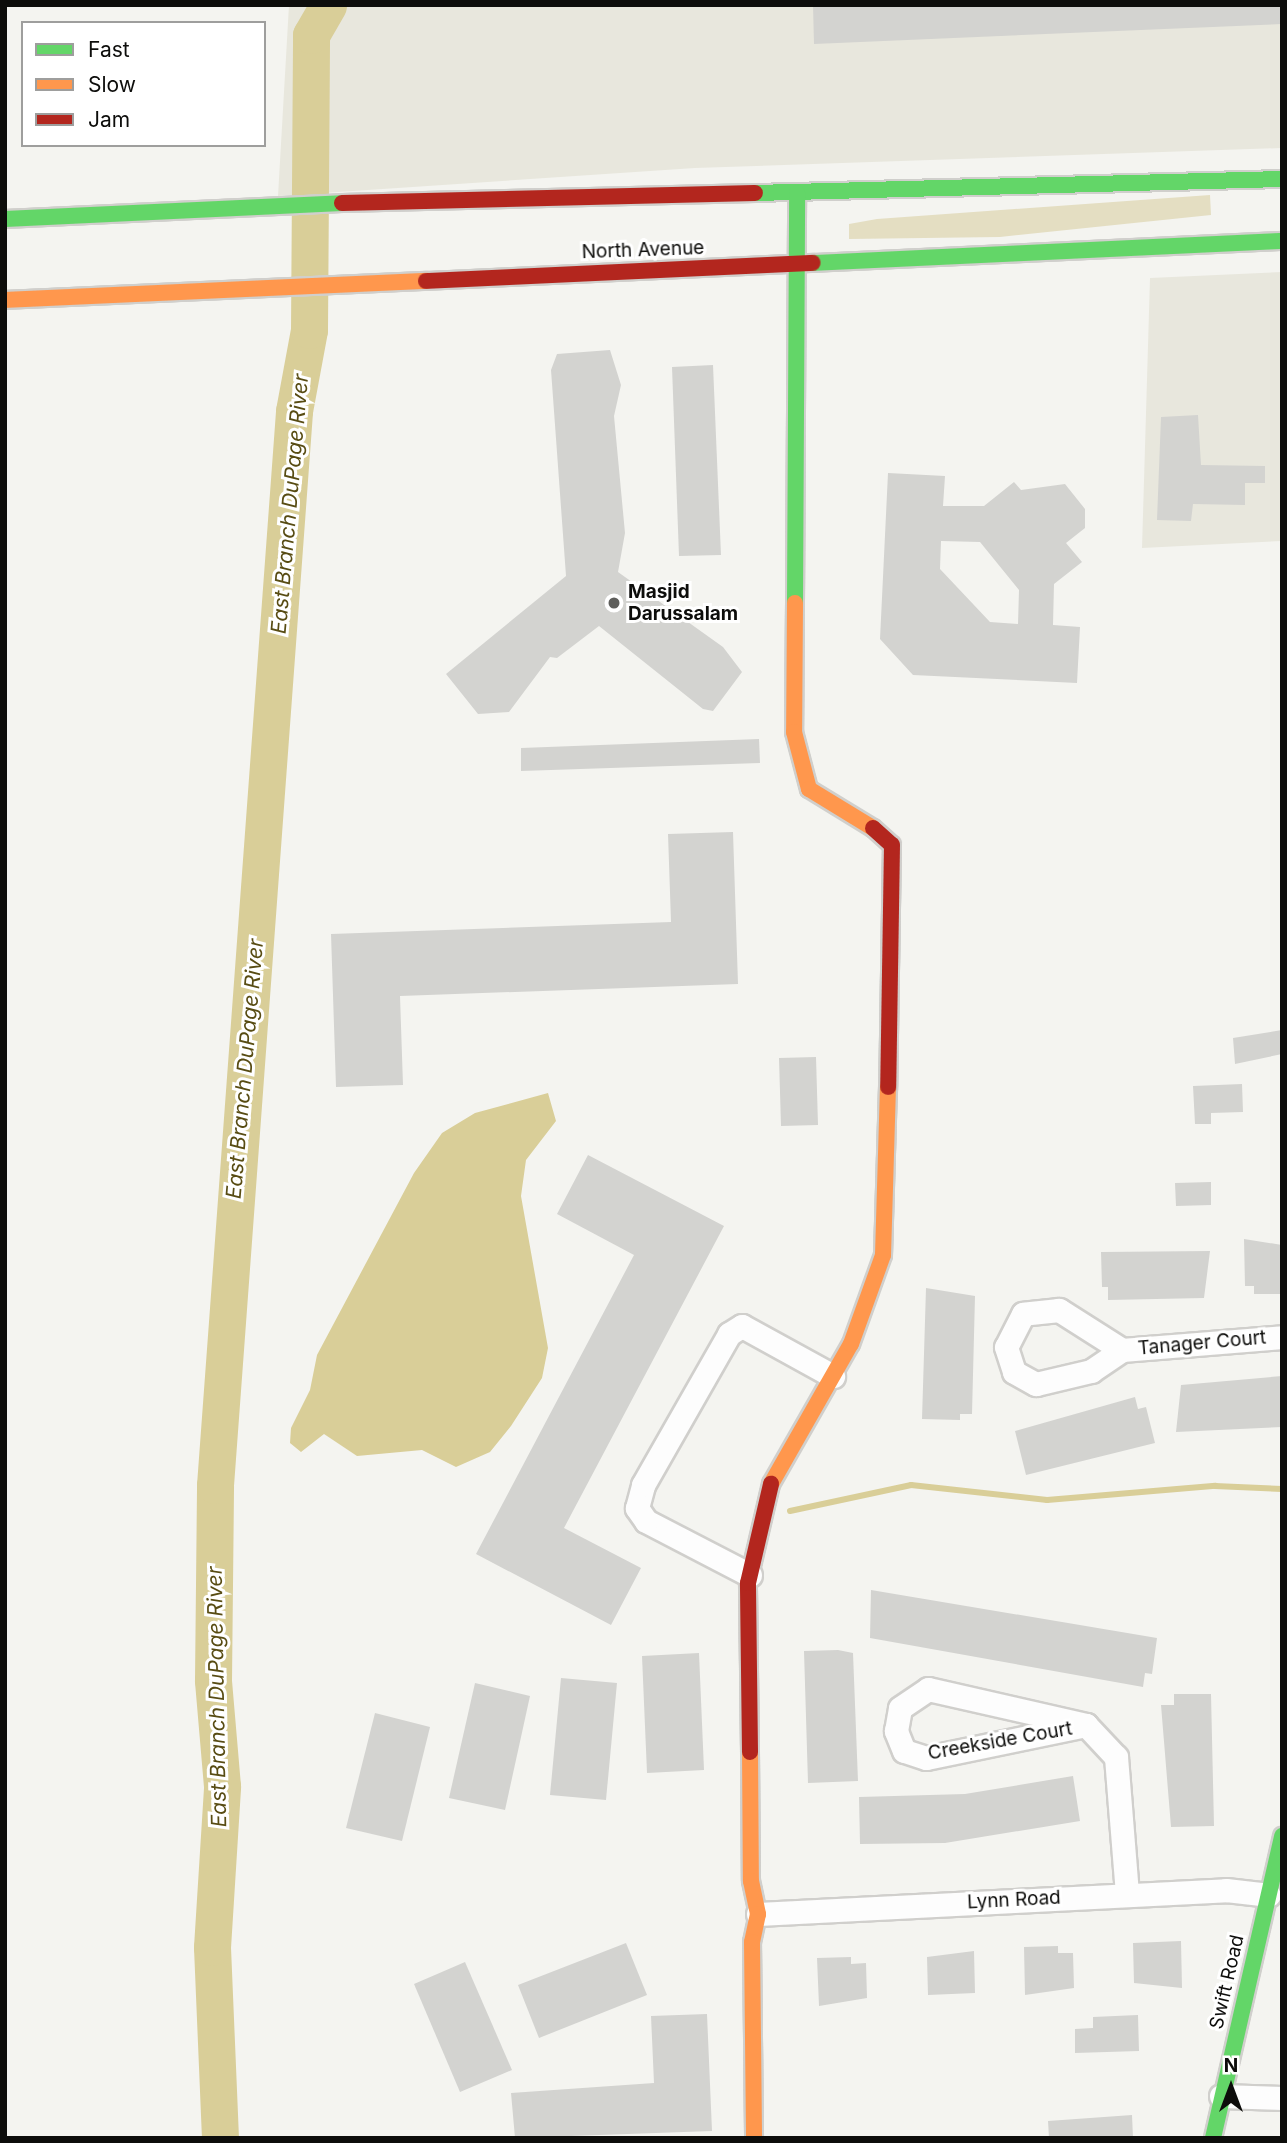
<!DOCTYPE html>
<html>
<head>
<meta charset="utf-8">
<style>
  body { margin:0 }
  #map { position:relative; width:1287px; height:2143px; overflow:hidden; background:#f4f4f0; font-family:Inter,sans-serif }
  div>[style] { position:absolute }
  .built>* { inset:0; background:#e8e7dd }
  .green>* { inset:0; background:#e4dec2 }
  .water>* { inset:0; background:#d9ce98 }
  .stream>* { height:6px; margin:-3px; padding:0 3px; transform-origin:3px; border-radius:3px; background:#d9ce98 }
  .river>* { height:37px; margin:-18.5px; padding:0 18.5px; transform-origin:18.5px; border-radius:18.5px; background:#d9ce98 }
  .building>* { inset:0; background:#d3d3d0 }
  .roads { filter:drop-shadow(2px 0 #d0cfcc) drop-shadow(-2px 0 #d0cfcc) drop-shadow(0 2px #d0cfcc) drop-shadow(0 -2px #d0cfcc) }
  .street>* { height:23px; margin:-11.5px; padding:0 11.5px; transform-origin:11.5px; border-radius:11.5px; background:#fdfdfd }
  .fast>* { height:16px; margin:-8px; padding:0 8px; transform-origin:8px; border-radius:8px; background:#63d668 }
  .slow>* { height:16px; margin:-8px; padding:0 8px; transform-origin:8px; border-radius:8px; background:#ff974d }
  .jam>* { height:16px; margin:-8px; padding:0 8px; transform-origin:8px; border-radius:8px; background:#b3261e }
  .dots>* { width:19px; height:19px; translate:-50% -50%; box-sizing:border-box; border:4px solid #fff; border-radius:50% }
  span { translate:-50% -50%; white-space:nowrap; text-align:center; line-height:1.15; -webkit-text-stroke:6px #fff; paint-order:stroke }
  .street-label { font-size:19px; color:#0d0d0b }
  .poi-label { font-size:19px; color:#0d0d0b; font-weight:700 }
  .left { translate:0 -50%; text-align:left }
  .water-label { font-size:21px; color:#584c13; font-style:italic }
  .frame { position:absolute; inset:0; border:7px solid #0d0d0b; pointer-events:none }
  .legend { position:absolute; left:21px; top:21px; width:245px; height:126px; box-sizing:border-box; background:#fff; border:2px solid #9e9e9d; margin:0; padding:9px 12px; list-style:none; font-size:21px; color:#0d0d0b }
  .legend li { display:flex; align-items:center; gap:14px; height:35px }
  .legend b { width:35px; border:2px solid #9e9e9d }
  .north { position:absolute; left:1196px; top:2052px; width:70px; height:70px; -webkit-text-stroke:5px #fff; paint-order:stroke; rotate:0deg; font-size:19px; font-weight:700; line-height:28px; text-align:center; color:#0d0d0b }
  .north::after { content:''; display:block; margin:auto; width:24px; height:32px; background:#0d0d0b; clip-path:polygon(50% 0,100% 100%,50% 72%,0 100%) }
</style>
</head>
<body>
<div id="map">
  <div class="built">
    <i style="clip-path:polygon(289px 5px,1282px 5px,1282px 148px,695px 168px,278px 196px)"></i>
    <i style="clip-path:polygon(1282px 272px,1282px 541px,1142px 548px,1150px 278px)"></i>
  </div>
  <div class="green">
    <i style="clip-path:polygon(1210px 195px,1211px 215px,1000px 237px,849px 239px,849px 224px,877px 219px)"></i>
  </div>
  <div class="water">
    <i style="clip-path:polygon(548px 1093px,556px 1121px,526px 1160px,521px 1196px,548px 1348px,542px 1378px,511px 1426px,490px 1452px,456px 1467px,422px 1450px,357px 1456px,324px 1434px,301px 1452px,290px 1443px,291px 1428px,310px 1390px,317px 1355px,414px 1173px,442px 1133px,475px 1113px)"></i>
  </div>
  <div class="stream">
    <i style="left:790px;top:1511px;width:124px;rotate:-12.1deg"></i>
    <i style="left:911px;top:1485px;width:137px;rotate:6.3deg"></i>
    <i style="left:1047px;top:1500px;width:169px;rotate:-4.8deg"></i>
    <i style="left:1215px;top:1486px;width:67px;rotate:2.6deg"></i>
  </div>
  <div class="river">
    <i style="left:220px;top:2138px;width:191px;rotate:-92.4deg"></i>
    <i style="left:212px;top:1947px;width:161px;rotate:-86.4deg"></i>
    <i style="left:222px;top:1786px;width:106px;rotate:-94.9deg"></i>
    <i style="left:213px;top:1680px;width:195px;rotate:-89.4deg"></i>
    <i style="left:215px;top:1485px;width:1077px;rotate:-85.79deg"></i>
    <i style="left:294px;top:411px;width:82px;rotate:-79.5deg"></i>
    <i style="left:309px;top:330px;width:295px;rotate:-89.6deg"></i>
    <i style="left:311px;top:35px;width:34px;rotate:-60deg"></i>
  </div>
  <div class="building">
    <i style="clip-path:polygon(813px 5px,1282px 5px,1282px 24px,814px 44px)"></i>
    <i style="clip-path:polygon(610px 350px,621px 385px,614px 416px,625px 533px,618px 572px,723px 647px,742px 672px,713px 711px,703px 709px,599px 626px,557px 658px,550px 657px,509px 712px,478px 714px,446px 674px,566px 576px,551px 370px,557px 354px)"></i>
    <i style="clip-path:polygon(713px 365px,721px 555px,679px 556px,672px 367px)"></i>
    <i style="clip-path:polygon(1198px 415px,1201px 465px,1265px 466px,1265px 483px,1245px 483px,1245px 505px,1193px 504px,1191px 521px,1157px 520px,1161px 417px)"></i>
    <i style="clip-path:polygon(evenodd,888px 473px,945px 476px,943px 506px,984px 506px,1014px 482px,1021px 490px,1065px 484px,1085px 509px,1085px 528px,1066px 543px,1082px 562px,1054px 584px,1053px 625px,1080px 627px,1077px 683px,913px 675px,880px 639px,888px 473px,941px 541px,980px 542px,1019px 590px,1018px 624px,990px 622px,940px 569px,941px 541px)"></i>
    <i style="clip-path:polygon(759px 739px,760px 763px,521px 771px,521px 748px)"></i>
    <i style="clip-path:polygon(733px 832px,738px 984px,400px 996px,403px 1085px,336px 1087px,331px 934px,671px 922px,668px 834px)"></i>
    <i style="clip-path:polygon(1282px 1030px,1282px 1054px,1235px 1064px,1233px 1038px)"></i>
    <i style="clip-path:polygon(816px 1057px,818px 1125px,781px 1126px,779px 1058px)"></i>
    <i style="clip-path:polygon(1242px 1084px,1243px 1112px,1211px 1113px,1211px 1124px,1195px 1124px,1193px 1086px)"></i>
    <i style="clip-path:polygon(588px 1155px,724px 1226px,564px 1528px,641px 1568px,611px 1625px,476px 1554px,634px 1255px,557px 1214px)"></i>
    <i style="clip-path:polygon(1211px 1182px,1211px 1205px,1176px 1206px,1175px 1183px)"></i>
    <i style="clip-path:polygon(1244px 1239px,1282px 1245px,1282px 1294px,1254px 1294px,1254px 1286px,1245px 1286px)"></i>
    <i style="clip-path:polygon(1210px 1251px,1204px 1298px,1108px 1300px,1108px 1287px,1102px 1287px,1101px 1252px)"></i>
    <i style="clip-path:polygon(926px 1288px,975px 1296px,972px 1414px,960px 1414px,960px 1420px,922px 1419px)"></i>
    <i style="clip-path:polygon(1282px 1376px,1282px 1427px,1176px 1432px,1181px 1385px)"></i>
    <i style="clip-path:polygon(1135px 1397px,1138px 1409px,1146px 1407px,1155px 1443px,1026px 1475px,1015px 1431px)"></i>
    <i style="clip-path:polygon(871px 1590px,1157px 1638px,1152px 1674px,1145px 1673px,1143px 1687px,870px 1638px)"></i>
    <i style="clip-path:polygon(838px 1650px,853px 1653px,858px 1781px,808px 1783px,804px 1651px)"></i>
    <i style="clip-path:polygon(699px 1653px,704px 1770px,647px 1773px,642px 1656px)"></i>
    <i style="clip-path:polygon(561px 1678px,617px 1683px,606px 1800px,550px 1795px)"></i>
    <i style="clip-path:polygon(475px 1683px,530px 1696px,505px 1810px,449px 1798px)"></i>
    <i style="clip-path:polygon(1174px 1694px,1211px 1694px,1214px 1826px,1171px 1827px,1161px 1705px,1174px 1705px)"></i>
    <i style="clip-path:polygon(375px 1713px,430px 1727px,402px 1841px,346px 1828px)"></i>
    <i style="clip-path:polygon(1073px 1776px,1080px 1821px,945px 1843px,860px 1844px,859px 1797px,965px 1794px)"></i>
    <i style="clip-path:polygon(1181px 1941px,1182px 1988px,1134px 1983px,1133px 1943px)"></i>
    <i style="clip-path:polygon(626px 1943px,647px 1995px,539px 2038px,518px 1985px)"></i>
    <i style="clip-path:polygon(1058px 1946px,1058px 1953px,1073px 1953px,1074px 1988px,1025px 1995px,1024px 1947px)"></i>
    <i style="clip-path:polygon(974px 1951px,975px 1993px,928px 1995px,927px 1957px)"></i>
    <i style="clip-path:polygon(851px 1957px,851px 1964px,866px 1963px,867px 1998px,819px 2006px,817px 1958px)"></i>
    <i style="clip-path:polygon(465px 1962px,512px 2070px,460px 2092px,414px 1984px)"></i>
    <i style="clip-path:polygon(707px 2014px,712px 2131px,515px 2138px,511px 2093px,654px 2083px,651px 2016px)"></i>
    <i style="clip-path:polygon(1138px 2015px,1139px 2051px,1075px 2053px,1075px 2029px,1093px 2028px,1093px 2017px)"></i>
    <i style="clip-path:polygon(1132px 2115px,1133px 2138px,1049px 2138px,1048px 2121px)"></i>
  </div>
  <div class="roads">
    <div class="street">
      <i style="left:1122px;top:1350px;width:75px;rotate:-147.6deg"></i>
      <i style="left:1059px;top:1310px;width:36px;rotate:174deg"></i>
      <i style="left:1023px;top:1314px;width:37px;rotate:117deg"></i>
      <i style="left:1006px;top:1347px;width:26px;rotate:72deg"></i>
      <i style="left:1014px;top:1372px;width:25px;rotate:29deg"></i>
      <i style="left:1036px;top:1384px;width:57px;rotate:-13.3deg"></i>
      <i style="left:1091px;top:1371px;width:37px;rotate:-34deg"></i>
      <i style="left:1122px;top:1350px;width:161px;rotate:-4.6deg"></i>
      <i style="left:750px;top:1575px;width:117px;rotate:-152.6deg"></i>
      <i style="left:646px;top:1521px;width:16px;rotate:-125deg"></i>
      <i style="left:637px;top:1508px;width:24px;rotate:-75deg"></i>
      <i style="left:643px;top:1485px;width:174px;rotate:-60.3deg"></i>
      <i style="left:729px;top:1334px;width:15px;rotate:-32deg"></i>
      <i style="left:742px;top:1326px;width:104px;rotate:28.8deg"></i>
      <i style="left:1086px;top:1725px;width:163px;rotate:168.3deg"></i>
      <i style="left:926px;top:1758px;width:23px;rotate:-162deg"></i>
      <i style="left:904px;top:1751px;width:22px;rotate:-112deg"></i>
      <i style="left:896px;top:1731px;width:23px;rotate:-80deg"></i>
      <i style="left:900px;top:1708px;width:34px;rotate:-34deg"></i>
      <i style="left:928px;top:1689px;width:162px;rotate:12.8deg"></i>
      <i style="left:1086px;top:1725px;width:44px;rotate:46.8deg"></i>
      <i style="left:1116px;top:1757px;width:137px;rotate:85.4deg"></i>
      <i style="left:758px;top:1914px;width:469px;rotate:-2.9deg"></i>
      <i style="left:1226px;top:1890px;width:43px;rotate:6.6deg"></i>
      <i style="left:1221px;top:2096px;width:61px;rotate:1.9deg"></i>
    </div>
    <div class="fast">
      <i style="left:755px;top:193px;width:527px;rotate:-1.52deg"></i>
      <i style="left:5px;top:219px;width:337px;rotate:-2.7deg"></i>
      <i style="left:813px;top:263px;width:470px;rotate:-2.7deg"></i>
      <i style="left:795px;top:603px;width:410px;rotate:-89.7deg"></i>
      <i style="left:1213px;top:2138px;width:310px;rotate:-77.1deg"></i>
    </div>
    <div class="slow">
      <i style="left:5px;top:300px;width:421px;rotate:-2.6deg"></i>
      <i style="left:795px;top:603px;width:129px;rotate:90.4deg"></i>
      <i style="left:794px;top:732px;width:59px;rotate:75.3deg"></i>
      <i style="left:809px;top:789px;width:75px;rotate:31.4deg"></i>
      <i style="left:771px;top:1484px;width:161px;rotate:-60.3deg"></i>
      <i style="left:851px;top:1344px;width:95px;rotate:-70.2deg"></i>
      <i style="left:883px;top:1255px;width:168px;rotate:-88.3deg"></i>
      <i style="left:750px;top:1752px;width:129px;rotate:89.6deg"></i>
      <i style="left:751px;top:1881px;width:34px;rotate:78deg"></i>
      <i style="left:758px;top:1914px;width:29px;rotate:102deg"></i>
      <i style="left:752px;top:1942px;width:196px;rotate:89.4deg"></i>
    </div>
    <div class="jam">
      <i style="left:342px;top:203px;width:413px;rotate:-1.4deg"></i>
      <i style="left:426px;top:281px;width:387px;rotate:-2.7deg"></i>
      <i style="left:873px;top:828px;width:25px;rotate:42deg"></i>
      <i style="left:892px;top:845px;width:242px;rotate:90.9deg"></i>
      <i style="left:750px;top:1752px;width:169px;rotate:-90.7deg"></i>
      <i style="left:748px;top:1583px;width:102px;rotate:-76.9deg"></i>
    </div>
  </div>
  <div class="dots">
    <i style="left:614px;top:603px;background:#5e5e5b"></i>
  </div>
  <div class="street-label">
    <span style="left:643px;top:250px;rotate:-2deg">North Avenue</span>
    <span style="left:1202px;top:1343px;rotate:-5deg">Tanager Court</span>
    <span style="left:1000px;top:1741px;rotate:-10deg">Creekside Court</span>
    <span style="left:1014px;top:1900px;rotate:-3deg">Lynn Road</span>
    <span style="left:1227px;top:1982px;rotate:-77deg">Swift Road</span>
  </div>
  <div class="poi-label">
    <span class="left" style="left:628px;top:603px">Masjid<br>Darussalam</span>
  </div>
  <div class="water-label">
    <span style="left:290px;top:504px;rotate:-85deg">East Branch DuPage River</span>
    <span style="left:245px;top:1069px;rotate:-85deg">East Branch DuPage River</span>
    <span style="left:217px;top:1697px;rotate:-91deg">East Branch DuPage River</span>
  </div>
  <div class="frame"></div>
  <ul class="legend">
  <li><b style="height:9px;background:#63d668"></b>Fast</li>
  <li><b style="height:9px;background:#ff974d"></b>Slow</li>
  <li><b style="height:9px;background:#b3261e"></b>Jam</li>
  </ul>
  <div class="north">N</div>
</div>
</body>
</html>
